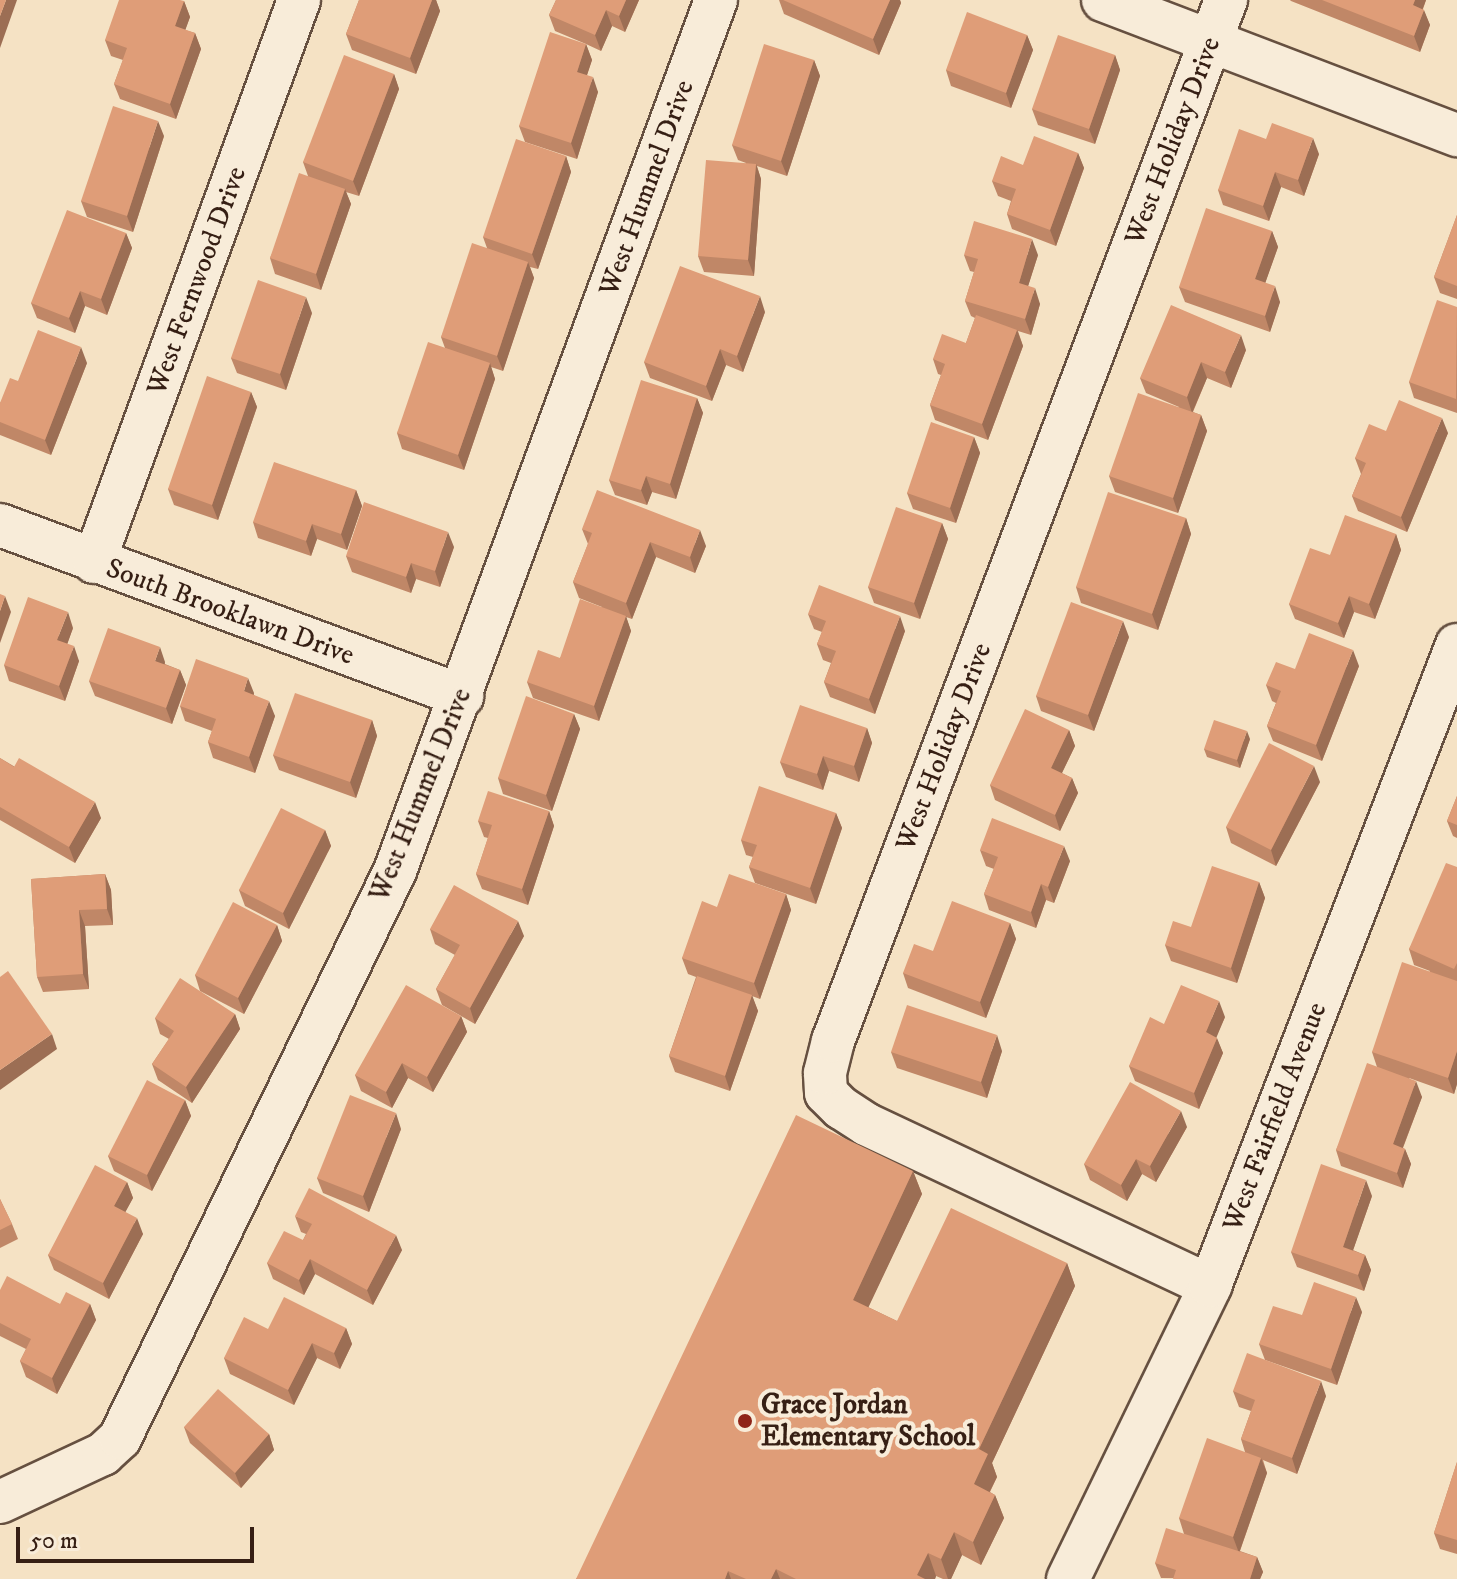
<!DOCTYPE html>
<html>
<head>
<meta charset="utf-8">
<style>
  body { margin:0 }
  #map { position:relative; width:1457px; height:1579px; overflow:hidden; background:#f5e2c4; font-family:"IM FELL DW Pica",serif }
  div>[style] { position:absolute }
  .roads { filter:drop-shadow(2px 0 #665040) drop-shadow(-2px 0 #665040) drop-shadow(0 2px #665040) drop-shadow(0 -2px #665040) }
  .minor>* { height:42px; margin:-21px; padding:0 21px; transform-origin:21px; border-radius:21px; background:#f8ecd9 }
  .wall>* { inset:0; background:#c08767 }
  .shaded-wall>* { inset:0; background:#9c6e54 }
  .building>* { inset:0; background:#df9d78 }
  .dots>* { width:22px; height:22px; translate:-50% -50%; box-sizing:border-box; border:4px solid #f8ecd9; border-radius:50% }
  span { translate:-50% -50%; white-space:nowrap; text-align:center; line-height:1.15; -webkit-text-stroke:8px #f8ecd9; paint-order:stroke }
  .street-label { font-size:28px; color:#361f14 }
  .poi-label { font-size:28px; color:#361f14; font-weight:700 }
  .left { translate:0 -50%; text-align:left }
  .scale { position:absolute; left:16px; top:1527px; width:238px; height:36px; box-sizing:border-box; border:4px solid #361f14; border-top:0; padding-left:10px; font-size:24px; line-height:28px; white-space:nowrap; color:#361f14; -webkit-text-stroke:6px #f8ecd9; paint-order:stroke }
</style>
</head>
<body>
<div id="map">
  <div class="roads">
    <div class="minor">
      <i style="left:1103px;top:0;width:379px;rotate:20.9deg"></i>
      <i style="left:0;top:525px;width:493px;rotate:20.3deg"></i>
      <i style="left:94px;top:562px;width:598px;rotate:-69.96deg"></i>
      <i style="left:1210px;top:1286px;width:380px;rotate:-154.8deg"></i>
      <i style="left:866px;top:1124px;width:30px;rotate:-147deg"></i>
      <i style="left:841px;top:1108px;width:21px;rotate:-135deg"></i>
      <i style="left:826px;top:1093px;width:20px;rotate:-93deg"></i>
      <i style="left:825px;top:1073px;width:33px;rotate:-76deg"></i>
      <i style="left:833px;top:1041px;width:1113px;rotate:-69.32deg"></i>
      <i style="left:0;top:1502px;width:114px;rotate:-25deg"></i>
      <i style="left:103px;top:1454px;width:23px;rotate:-43deg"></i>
      <i style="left:120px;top:1438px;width:630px;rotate:-64.13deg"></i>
      <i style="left:395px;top:871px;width:928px;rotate:-69.77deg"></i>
      <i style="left:1068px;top:1579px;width:326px;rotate:-64.1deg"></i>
      <i style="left:1210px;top:1286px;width:687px;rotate:-68.93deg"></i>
    </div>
  </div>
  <div class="wall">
    <i style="clip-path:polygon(359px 0,436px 0,440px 11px,416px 74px,352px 50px,346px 34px)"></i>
    <i style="clip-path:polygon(556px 0,639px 0,625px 32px,612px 26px,601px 51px,586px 44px,592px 60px,587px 75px,598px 92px,577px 159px,525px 142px,519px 126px,586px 44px,555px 31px,549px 15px)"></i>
    <i style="clip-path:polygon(779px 0,900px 0,901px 3px,879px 55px,784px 14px)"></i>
    <i style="clip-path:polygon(1290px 0,1426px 0,1423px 9px,1430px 25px,1420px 52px,1291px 1px)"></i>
    <i style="clip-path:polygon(184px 1px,190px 17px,185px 30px,195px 33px,201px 49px,176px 119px,120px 99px,114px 84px,123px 60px,111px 56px,105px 40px)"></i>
    <i style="clip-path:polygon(1027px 35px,1033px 50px,1011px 108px,951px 86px,946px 70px)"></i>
    <i style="clip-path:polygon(1115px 55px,1120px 70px,1095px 144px,1038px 125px,1032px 109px)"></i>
    <i style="clip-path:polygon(814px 60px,820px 76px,787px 176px,757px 166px,761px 179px,754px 276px,704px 272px,698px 256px,746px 163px,738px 160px,732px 145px)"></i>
    <i style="clip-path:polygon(394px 74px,399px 89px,359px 196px,346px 192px,351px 204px,321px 290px,275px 274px,270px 258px,308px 176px,303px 162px)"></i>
    <i style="clip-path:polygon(164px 136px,133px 232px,87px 217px,81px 201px)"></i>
    <i style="clip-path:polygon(1266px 139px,1319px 154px,1304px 196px,1281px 187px,1269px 221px,1223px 205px,1218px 190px)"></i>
    <i style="clip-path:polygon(1078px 153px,1084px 168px,1056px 246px,1012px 229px,1007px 214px,1011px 201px,998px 196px,992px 181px,1023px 165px)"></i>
    <i style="clip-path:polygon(566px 156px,571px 172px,538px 269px,530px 267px,534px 278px,503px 371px,491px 367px,495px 379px,464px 470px,402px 449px,397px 433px,445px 348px,441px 337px,487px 248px,483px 237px)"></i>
    <i style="clip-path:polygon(1457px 215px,1457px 299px,1440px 293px,1434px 277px)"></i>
    <i style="clip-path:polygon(1272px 231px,1278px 247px,1265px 283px,1280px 302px,1270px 332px,1185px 302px,1179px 287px)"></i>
    <i style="clip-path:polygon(126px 233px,132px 248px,107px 315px,85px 306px,75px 333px,37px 318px,31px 303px)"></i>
    <i style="clip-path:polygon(964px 255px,1038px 255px,1028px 286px,1040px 304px,1031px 335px,1018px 331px,1023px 346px,988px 440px,935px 420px,930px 405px,941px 375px,938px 374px,933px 359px,966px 343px,975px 318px,971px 316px,965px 301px,974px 272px,970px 271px)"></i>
    <i style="clip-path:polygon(1457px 307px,1457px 413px,1414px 398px,1409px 382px)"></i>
    <i style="clip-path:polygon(765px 312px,743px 372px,726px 365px,712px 401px,650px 378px,644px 362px)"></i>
    <i style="clip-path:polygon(312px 313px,286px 390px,237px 373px,231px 358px)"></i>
    <i style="clip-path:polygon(1246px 350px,1231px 388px,1207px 378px,1193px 412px,1201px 415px,1207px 431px,1178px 513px,1115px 492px,1109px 476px,1179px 407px,1146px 393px,1140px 378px)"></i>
    <i style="clip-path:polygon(87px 363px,51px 455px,0 435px,0 403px,18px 381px)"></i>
    <i style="clip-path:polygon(251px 392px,257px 407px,218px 520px,174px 505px,168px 489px)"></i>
    <i style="clip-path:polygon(697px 398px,703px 413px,676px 499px,652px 492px,647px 505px,615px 495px,609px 480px)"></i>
    <i style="clip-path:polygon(1386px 431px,1448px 433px,1407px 532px,1358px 511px,1352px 496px,1361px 474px,1355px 458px)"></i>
    <i style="clip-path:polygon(974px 437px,980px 453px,956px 523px,913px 509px,907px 493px)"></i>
    <i style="clip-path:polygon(356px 490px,362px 506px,347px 550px,317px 539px,311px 556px,258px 538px,253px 522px)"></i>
    <i style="clip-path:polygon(1186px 518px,1191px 534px,1158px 630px,1081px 603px,1076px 587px)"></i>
    <i style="clip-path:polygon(942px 523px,948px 539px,920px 619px,874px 603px,868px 587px)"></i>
    <i style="clip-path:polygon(582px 529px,706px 546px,695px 573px,656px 557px,632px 619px,626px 617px,631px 631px,599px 721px,533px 698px,527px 682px,560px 658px,602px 607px,579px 598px,573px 582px,588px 544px)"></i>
    <i style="clip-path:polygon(1396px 534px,1401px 550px,1375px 619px,1354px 612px,1344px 638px,1295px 619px,1289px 604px,1330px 555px)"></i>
    <i style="clip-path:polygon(454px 547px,440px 587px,416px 579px,411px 593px,352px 572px,346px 556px)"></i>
    <i style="clip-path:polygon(808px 614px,905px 631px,875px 714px,830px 697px,824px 682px,831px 663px,823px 660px,817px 644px,822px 632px,814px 629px)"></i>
    <i style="clip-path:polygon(73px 628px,67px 644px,79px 661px,65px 701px,9px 681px,4px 665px)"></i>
    <i style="clip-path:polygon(1129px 637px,1094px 731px,1041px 711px,1036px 696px)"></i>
    <i style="clip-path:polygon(165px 662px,165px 664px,180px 670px,186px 685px,172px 724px,95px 696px,89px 681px)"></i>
    <i style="clip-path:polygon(1359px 666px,1322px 761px,1273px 741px,1267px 726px,1276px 703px,1272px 701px,1266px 685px,1295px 669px)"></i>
    <i style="clip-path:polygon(254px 693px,254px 695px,275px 716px,255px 773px,213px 758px,208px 742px,212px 731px,185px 721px,180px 706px)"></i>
    <i style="clip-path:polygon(574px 714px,580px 729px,552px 811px,503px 794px,498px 778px)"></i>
    <i style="clip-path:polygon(372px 720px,377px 736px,356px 798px,279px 770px,273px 755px)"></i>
    <i style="clip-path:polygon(867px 728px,872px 743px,859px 782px,829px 771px,823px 790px,786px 777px,780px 762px)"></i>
    <i style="clip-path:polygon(1069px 730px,1075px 746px,1062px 773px,1072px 778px,1078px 793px,1060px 831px,995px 800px,990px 785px)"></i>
    <i style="clip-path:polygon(1250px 739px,1240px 768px,1207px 757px,1204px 749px)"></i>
    <i style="clip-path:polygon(0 758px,101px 818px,75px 863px,0 820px)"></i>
    <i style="clip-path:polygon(1320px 782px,1276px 866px,1231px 843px,1226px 827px)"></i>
    <i style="clip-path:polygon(1457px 796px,1457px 838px,1453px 836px,1447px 821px)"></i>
    <i style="clip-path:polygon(549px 811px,554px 826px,528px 905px,482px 889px,476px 874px,488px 838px,484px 837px,478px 821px)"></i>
    <i style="clip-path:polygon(836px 813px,842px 828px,816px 904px,755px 883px,749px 867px,753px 857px,746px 855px,741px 840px)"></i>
    <i style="clip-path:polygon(325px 830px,331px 846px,289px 929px,245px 906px,239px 890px)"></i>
    <i style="clip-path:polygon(980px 850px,1070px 861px,1054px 903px,1046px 900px,1036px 928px,989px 910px,984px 894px,994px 869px,986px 866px)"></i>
    <i style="clip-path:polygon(1457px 867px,1457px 1084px,1454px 1094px,1409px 1078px,1422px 1097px,1403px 1148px,1405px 1149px,1411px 1164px,1403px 1188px,1341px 1166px,1336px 1150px,1377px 1067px,1372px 1052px,1430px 971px,1414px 965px,1409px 949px)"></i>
    <i style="clip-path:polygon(105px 874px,111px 890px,113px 925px,85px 926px,89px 989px,43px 992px,37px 977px,31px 879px)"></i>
    <i style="clip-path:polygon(1259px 882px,1265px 898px,1237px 983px,1171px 961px,1165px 945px)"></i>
    <i style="clip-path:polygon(786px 894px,791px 910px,760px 999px,752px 996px,758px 1011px,730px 1091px,675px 1072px,669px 1056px,696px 977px,688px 974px,682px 958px,717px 907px)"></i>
    <i style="clip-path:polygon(1010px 923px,1016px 939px,986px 1018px,908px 988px,903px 973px,933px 951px)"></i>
    <i style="clip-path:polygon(277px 925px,282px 941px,244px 1014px,200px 991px,195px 975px)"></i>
    <i style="clip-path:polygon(430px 929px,524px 936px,475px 1024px,442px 1005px,436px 989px,455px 955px,435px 944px)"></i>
    <i style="clip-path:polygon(235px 1014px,240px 1029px,192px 1103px,158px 1080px,152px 1064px,169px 1039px,160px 1034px,155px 1018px)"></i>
    <i style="clip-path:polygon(461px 1016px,467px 1032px,433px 1092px,408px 1078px,392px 1108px,361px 1091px,355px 1075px)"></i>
    <i style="clip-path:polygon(1225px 1017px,1216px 1037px,1223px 1053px,1199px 1109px,1135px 1081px,1129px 1066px,1164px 1024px)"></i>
    <i style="clip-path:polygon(1002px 1051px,987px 1098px,897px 1068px,891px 1052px)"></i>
    <i style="clip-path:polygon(185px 1100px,191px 1116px,152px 1191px,114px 1171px,108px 1156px)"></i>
    <i style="clip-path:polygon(1187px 1127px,1156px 1182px,1142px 1174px,1127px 1201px,1090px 1180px,1084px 1164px)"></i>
    <i style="clip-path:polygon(401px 1129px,369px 1212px,323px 1193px,317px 1178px)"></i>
    <i style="clip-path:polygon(913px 1171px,922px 1194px,868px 1307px,897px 1321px,1067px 1263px,1075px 1286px,992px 1463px,997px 1477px,990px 1492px,995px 1495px,1004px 1518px,981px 1565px,962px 1555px,951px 1579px,943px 1579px,936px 1576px,935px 1579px,576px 1579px)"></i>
    <i style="clip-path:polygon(127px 1182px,133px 1198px,125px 1212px,143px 1234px,109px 1299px,54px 1270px,48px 1255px)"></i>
    <i style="clip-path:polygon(1372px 1196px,1353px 1250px,1365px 1255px,1371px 1270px,1364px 1291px,1297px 1267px,1291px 1252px)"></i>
    <i style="clip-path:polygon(0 1199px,12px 1224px,18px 1239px,0 1248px)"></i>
    <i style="clip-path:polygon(295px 1216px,402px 1250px,373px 1305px,315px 1274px,304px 1295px,273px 1279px,267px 1263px,303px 1240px,306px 1234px,301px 1232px)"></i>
    <i style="clip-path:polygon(0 1290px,60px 1304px,90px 1304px,96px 1320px,57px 1394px,26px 1377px,20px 1361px,26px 1349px,0 1336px)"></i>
    <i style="clip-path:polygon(1362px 1312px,1337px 1385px,1265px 1360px,1259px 1344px,1302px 1315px)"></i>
    <i style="clip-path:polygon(346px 1328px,352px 1344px,340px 1369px,317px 1358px,294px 1405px,230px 1374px,224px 1358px,268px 1329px)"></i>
    <i style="clip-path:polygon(1233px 1391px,1326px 1396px,1297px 1474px,1263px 1460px,1267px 1473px,1240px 1551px,1257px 1557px,1263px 1572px,1260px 1579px,1161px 1578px,1155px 1563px,1184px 1534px,1179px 1518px,1245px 1452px,1241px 1439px,1251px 1411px,1239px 1407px)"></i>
    <i style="clip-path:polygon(184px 1427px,269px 1434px,274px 1450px,241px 1488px,190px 1443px)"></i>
    <i style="clip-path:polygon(1457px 1462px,1457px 1554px,1440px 1549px,1434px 1533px)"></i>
  </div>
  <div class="shaded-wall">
    <i style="clip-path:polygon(6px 0,17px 0,0 48px,0 16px)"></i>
    <i style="clip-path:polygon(432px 0,436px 0,440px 11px,416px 74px,410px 58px)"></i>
    <i style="clip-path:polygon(626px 0,639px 0,625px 32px,619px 16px)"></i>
    <i style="clip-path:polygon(890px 0,900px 0,901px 3px,879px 55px,873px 39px)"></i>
    <i style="clip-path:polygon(1415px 0,1426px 0,1418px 21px,1413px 5px)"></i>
    <i style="clip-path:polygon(184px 1px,190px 17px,181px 42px,175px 26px)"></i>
    <i style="clip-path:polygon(606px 10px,612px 26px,601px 51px,595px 35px)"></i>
    <i style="clip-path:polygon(1424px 10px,1430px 25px,1420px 52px,1414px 36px)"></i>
    <i style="clip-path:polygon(195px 33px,201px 49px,176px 119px,170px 104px)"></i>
    <i style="clip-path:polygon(1027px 35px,1033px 50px,1011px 108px,1006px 93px)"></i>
    <i style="clip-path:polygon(586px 44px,592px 60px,583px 87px,577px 72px)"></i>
    <i style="clip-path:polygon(1115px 55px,1120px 70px,1095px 144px,1089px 129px)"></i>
    <i style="clip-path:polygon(814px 60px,820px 76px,787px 176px,781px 161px)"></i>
    <i style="clip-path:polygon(394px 74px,399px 89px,359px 196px,353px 181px)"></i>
    <i style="clip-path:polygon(593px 77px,598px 92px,577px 159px,571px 143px)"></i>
    <i style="clip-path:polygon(158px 121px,164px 136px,133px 232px,127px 216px)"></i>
    <i style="clip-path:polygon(1313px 138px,1319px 154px,1304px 196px,1298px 180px)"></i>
    <i style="clip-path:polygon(1078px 153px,1084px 168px,1056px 246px,1050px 230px)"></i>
    <i style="clip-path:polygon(566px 156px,571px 172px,538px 269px,532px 254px)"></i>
    <i style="clip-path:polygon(756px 164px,761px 179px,754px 276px,748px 260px)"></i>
    <i style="clip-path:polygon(1275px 172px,1281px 187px,1269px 221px,1263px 206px)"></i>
    <i style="clip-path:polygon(345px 189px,351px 204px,321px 290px,316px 274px)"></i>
    <i style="clip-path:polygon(1272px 231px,1278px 247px,1261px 295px,1255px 279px)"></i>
    <i style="clip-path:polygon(126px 233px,132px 248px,107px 315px,101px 299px)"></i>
    <i style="clip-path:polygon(1032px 239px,1038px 255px,1024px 299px,1019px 283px)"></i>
    <i style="clip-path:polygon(528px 262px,534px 278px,503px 371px,497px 356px)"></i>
    <i style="clip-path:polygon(1275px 286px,1280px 302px,1270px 332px,1265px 316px)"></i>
    <i style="clip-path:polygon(1035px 288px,1040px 304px,1031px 335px,1025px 319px)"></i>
    <i style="clip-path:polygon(80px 291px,85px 306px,75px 333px,69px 318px)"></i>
    <i style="clip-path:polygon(760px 296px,765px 312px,743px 372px,737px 356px)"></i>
    <i style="clip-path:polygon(306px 297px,312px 313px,286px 390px,280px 374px)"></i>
    <i style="clip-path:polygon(1017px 330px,1023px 346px,988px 440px,982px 424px)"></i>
    <i style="clip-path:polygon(1241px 335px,1246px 350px,1231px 388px,1225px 372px)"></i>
    <i style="clip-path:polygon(81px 347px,87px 363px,51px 455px,45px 440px)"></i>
    <i style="clip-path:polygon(720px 349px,726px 365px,712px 401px,706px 386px)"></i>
    <i style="clip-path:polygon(1201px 362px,1207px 378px,1192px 413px,1187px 397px)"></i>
    <i style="clip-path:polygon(490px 363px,495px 379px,464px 470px,458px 455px)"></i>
    <i style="clip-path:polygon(251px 392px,257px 407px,218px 520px,212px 505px)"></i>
    <i style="clip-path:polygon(697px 398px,703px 413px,676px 499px,670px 484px)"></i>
    <i style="clip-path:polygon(1201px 415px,1207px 431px,1178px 513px,1173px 498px)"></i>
    <i style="clip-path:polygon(1442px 418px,1448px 433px,1407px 532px,1401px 517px)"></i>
    <i style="clip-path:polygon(974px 437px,980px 453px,956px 523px,950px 508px)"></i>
    <i style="clip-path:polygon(646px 476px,652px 492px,647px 505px,641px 490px)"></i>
    <i style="clip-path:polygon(356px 490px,362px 506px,347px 550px,341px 534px)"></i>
    <i style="clip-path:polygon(1186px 518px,1191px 534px,1158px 630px,1152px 614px)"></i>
    <i style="clip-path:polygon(942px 523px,948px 539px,920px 619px,914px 603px)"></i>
    <i style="clip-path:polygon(312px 524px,317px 539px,311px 556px,306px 541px)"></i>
    <i style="clip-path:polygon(700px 530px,706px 546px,695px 573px,690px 557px)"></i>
    <i style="clip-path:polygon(448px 532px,454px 547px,440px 587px,435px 571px)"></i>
    <i style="clip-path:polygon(1396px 534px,1401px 550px,1375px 619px,1369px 604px)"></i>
    <i style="clip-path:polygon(650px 542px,656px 557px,632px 619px,626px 603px)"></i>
    <i style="clip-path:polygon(411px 563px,416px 579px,411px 593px,406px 577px)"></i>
    <i style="clip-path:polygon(5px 596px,11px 612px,0 643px,0 611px)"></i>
    <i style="clip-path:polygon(1349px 596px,1354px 612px,1344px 638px,1338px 623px)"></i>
    <i style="clip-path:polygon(68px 612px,73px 628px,63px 656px,57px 640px)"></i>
    <i style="clip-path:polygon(626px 616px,631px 631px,599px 721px,594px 706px)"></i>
    <i style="clip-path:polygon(900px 616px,905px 631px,875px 714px,869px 699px)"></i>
    <i style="clip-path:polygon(1123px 621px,1129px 637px,1094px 731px,1088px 715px)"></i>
    <i style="clip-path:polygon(74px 646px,79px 661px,65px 701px,59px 686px)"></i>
    <i style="clip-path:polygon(160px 647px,165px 662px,161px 676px,155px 661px)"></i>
    <i style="clip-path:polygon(1353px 650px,1359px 666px,1322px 761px,1316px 745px)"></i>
    <i style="clip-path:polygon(180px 670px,186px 685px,172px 724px,166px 708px)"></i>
    <i style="clip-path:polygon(248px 678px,254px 693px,249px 707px,244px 691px)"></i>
    <i style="clip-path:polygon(269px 701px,275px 716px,255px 773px,249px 757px)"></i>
    <i style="clip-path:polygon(574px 714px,580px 729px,552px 811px,546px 795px)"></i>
    <i style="clip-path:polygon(372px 720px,377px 736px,356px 798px,350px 782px)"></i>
    <i style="clip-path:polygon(867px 728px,872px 743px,859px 782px,854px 766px)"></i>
    <i style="clip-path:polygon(1069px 730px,1075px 746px,1057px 783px,1051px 768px)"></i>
    <i style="clip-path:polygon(1247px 731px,1250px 739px,1240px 768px,1237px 760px)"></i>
    <i style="clip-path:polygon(823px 756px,829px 771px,823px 790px,817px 774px)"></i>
    <i style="clip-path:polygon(1314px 766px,1320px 782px,1276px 866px,1271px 850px)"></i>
    <i style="clip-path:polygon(1072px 778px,1078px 793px,1060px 831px,1055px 815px)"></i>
    <i style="clip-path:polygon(95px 802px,101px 818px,75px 863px,69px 847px)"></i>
    <i style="clip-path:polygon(549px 811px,554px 826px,528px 905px,522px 889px)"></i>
    <i style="clip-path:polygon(836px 813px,842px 828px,816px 904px,810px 888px)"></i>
    <i style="clip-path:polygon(325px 830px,331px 846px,289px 929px,283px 913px)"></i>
    <i style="clip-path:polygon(1064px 846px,1070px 861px,1054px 903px,1048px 887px)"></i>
    <i style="clip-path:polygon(105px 874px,111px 890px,113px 925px,107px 909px)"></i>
    <i style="clip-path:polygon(1259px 882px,1265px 898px,1237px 983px,1231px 968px)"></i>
    <i style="clip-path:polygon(1041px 884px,1046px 900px,1036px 928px,1031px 912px)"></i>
    <i style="clip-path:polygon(786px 894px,791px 910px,760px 999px,754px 983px)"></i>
    <i style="clip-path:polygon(79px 910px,85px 926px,89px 989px,83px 974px)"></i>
    <i style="clip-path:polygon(518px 921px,524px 936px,475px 1024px,470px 1008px)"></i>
    <i style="clip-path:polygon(1010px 923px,1016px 939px,986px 1018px,980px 1002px)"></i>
    <i style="clip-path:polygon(277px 925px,282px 941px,244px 1014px,238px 998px)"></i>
    <i style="clip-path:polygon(752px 995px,758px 1011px,730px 1091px,725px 1076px)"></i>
    <i style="clip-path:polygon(1219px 1001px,1225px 1017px,1212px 1048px,1206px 1032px)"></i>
    <i style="clip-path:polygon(235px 1014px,240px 1029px,192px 1103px,186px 1087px)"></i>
    <i style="clip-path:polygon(461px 1016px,467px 1032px,433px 1092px,427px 1077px)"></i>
    <i style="clip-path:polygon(52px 1034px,57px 1049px,0 1090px,0 1070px)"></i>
    <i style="clip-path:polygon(997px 1035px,1002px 1051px,987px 1098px,981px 1082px)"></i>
    <i style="clip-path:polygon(1217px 1038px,1223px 1053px,1199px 1109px,1194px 1093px)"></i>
    <i style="clip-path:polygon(1457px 1051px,1457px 1084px,1454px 1094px,1448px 1078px)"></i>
    <i style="clip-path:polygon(402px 1063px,408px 1078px,392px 1108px,386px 1092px)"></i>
    <i style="clip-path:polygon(1416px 1081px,1422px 1097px,1398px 1160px,1393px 1144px)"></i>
    <i style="clip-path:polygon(185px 1100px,191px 1116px,152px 1191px,147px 1175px)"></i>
    <i style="clip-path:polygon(1181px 1111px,1187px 1127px,1156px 1182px,1150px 1166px)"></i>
    <i style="clip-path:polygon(396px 1113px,401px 1129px,369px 1212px,363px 1196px)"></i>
    <i style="clip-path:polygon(1405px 1149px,1411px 1164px,1403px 1188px,1397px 1173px)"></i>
    <i style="clip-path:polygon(1136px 1159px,1142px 1174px,1127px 1201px,1121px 1185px)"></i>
    <i style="clip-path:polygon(913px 1171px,922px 1194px,861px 1323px,853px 1300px)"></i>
    <i style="clip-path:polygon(1366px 1180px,1372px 1196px,1349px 1262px,1343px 1247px)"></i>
    <i style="clip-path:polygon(127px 1182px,133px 1198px,120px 1222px,114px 1206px)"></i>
    <i style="clip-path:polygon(137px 1218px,143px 1234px,109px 1299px,103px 1283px)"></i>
    <i style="clip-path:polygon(396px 1235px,402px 1250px,373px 1305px,367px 1290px)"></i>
    <i style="clip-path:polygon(1365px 1255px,1371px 1270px,1364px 1291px,1358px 1275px)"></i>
    <i style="clip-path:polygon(310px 1259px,315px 1274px,304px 1295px,299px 1280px)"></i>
    <i style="clip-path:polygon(1067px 1263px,1075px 1286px,992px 1463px,997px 1477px,982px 1507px,974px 1484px,979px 1449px)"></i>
    <i style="clip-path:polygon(1356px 1297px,1362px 1312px,1337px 1385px,1331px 1369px)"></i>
    <i style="clip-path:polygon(90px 1304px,96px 1320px,57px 1394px,52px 1378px)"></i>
    <i style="clip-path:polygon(346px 1328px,352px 1344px,340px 1369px,334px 1353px)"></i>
    <i style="clip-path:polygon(312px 1343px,317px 1358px,294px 1405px,288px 1390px)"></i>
    <i style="clip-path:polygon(1321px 1381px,1326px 1396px,1297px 1474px,1292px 1458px)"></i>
    <i style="clip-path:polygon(269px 1434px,274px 1450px,241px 1488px,235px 1473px)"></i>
    <i style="clip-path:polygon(1261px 1458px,1267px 1473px,1239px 1553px,1233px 1537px)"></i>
    <i style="clip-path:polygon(995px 1495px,1004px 1518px,981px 1565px,973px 1542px)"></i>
    <i style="clip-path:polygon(954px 1532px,962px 1555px,951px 1579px,948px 1579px,941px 1559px)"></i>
    <i style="clip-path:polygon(928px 1553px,936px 1576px,935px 1579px,918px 1579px,917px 1575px)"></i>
    <i style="clip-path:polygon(1257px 1557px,1263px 1572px,1260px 1579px,1250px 1579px)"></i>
    <i style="clip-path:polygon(776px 1569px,780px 1579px,771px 1579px)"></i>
    <i style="clip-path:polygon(728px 1571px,731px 1579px,725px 1579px)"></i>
  </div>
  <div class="building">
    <i style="clip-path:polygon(0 0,6px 0,0 16px)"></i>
    <i style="clip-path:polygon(119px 0,180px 0,184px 1px,175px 26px,195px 33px,170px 104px,114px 84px,127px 48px,105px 40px)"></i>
    <i style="clip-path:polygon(359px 0,432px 0,410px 58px,346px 34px)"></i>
    <i style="clip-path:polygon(556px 0,626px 0,619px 16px,606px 10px,595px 35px,549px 15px)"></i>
    <i style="clip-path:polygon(783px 0,890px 0,873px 39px)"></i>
    <i style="clip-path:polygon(1322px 0,1415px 0,1413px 5px,1424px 10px,1414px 36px)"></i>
    <i style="clip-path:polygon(967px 12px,1027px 35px,1006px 93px,946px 70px)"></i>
    <i style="clip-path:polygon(550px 32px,586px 44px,577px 72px,593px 77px,571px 143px,519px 126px)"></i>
    <i style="clip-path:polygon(1058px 35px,1115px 55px,1089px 129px,1032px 109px)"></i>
    <i style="clip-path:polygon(764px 44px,814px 60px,781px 161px,732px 145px)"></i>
    <i style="clip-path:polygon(344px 55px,394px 74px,353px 181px,303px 162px)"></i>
    <i style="clip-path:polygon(113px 106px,158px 121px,127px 216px,81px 201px)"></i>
    <i style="clip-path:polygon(1272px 123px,1313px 138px,1298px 180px,1275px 172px,1263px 206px,1218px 190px,1239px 129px,1266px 139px)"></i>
    <i style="clip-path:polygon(1034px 136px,1078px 153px,1050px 230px,1007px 214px,1016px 189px,992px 181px,1001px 156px,1023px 165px)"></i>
    <i style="clip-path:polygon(516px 139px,566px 156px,532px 254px,483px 237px)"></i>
    <i style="clip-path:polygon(706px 160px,756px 164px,748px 260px,698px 256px)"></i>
    <i style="clip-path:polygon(299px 173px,345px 189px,316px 274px,270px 258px)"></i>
    <i style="clip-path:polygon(1206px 208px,1272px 231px,1255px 279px,1275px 286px,1265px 316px,1179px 287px)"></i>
    <i style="clip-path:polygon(67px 210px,126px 233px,101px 299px,80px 291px,69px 318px,31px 303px)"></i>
    <i style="clip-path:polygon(1457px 215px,1457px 286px,1434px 277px)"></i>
    <i style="clip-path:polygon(974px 221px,1032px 239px,1019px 283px,1035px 288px,1025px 319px,965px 301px,978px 259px,964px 255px)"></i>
    <i style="clip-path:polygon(472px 243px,528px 262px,497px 356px,441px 337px)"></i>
    <i style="clip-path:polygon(680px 266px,760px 296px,737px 356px,720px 349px,706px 386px,644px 362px)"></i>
    <i style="clip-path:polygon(258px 280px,306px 297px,280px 374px,231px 358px)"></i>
    <i style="clip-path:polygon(1437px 300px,1457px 307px,1456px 399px,1409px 382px)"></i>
    <i style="clip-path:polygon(1171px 305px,1241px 335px,1225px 372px,1201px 362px,1187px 397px,1140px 378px)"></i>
    <i style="clip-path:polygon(976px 315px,1017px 330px,982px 424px,930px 405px,945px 364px,933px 359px,942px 334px,966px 343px)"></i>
    <i style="clip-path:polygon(38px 330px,81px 347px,45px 440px,0 422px,0 403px,10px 378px,18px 381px)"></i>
    <i style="clip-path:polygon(428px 342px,490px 363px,458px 455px,397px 433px)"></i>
    <i style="clip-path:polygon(207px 376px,251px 392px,212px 505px,168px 489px)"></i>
    <i style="clip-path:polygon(641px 380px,697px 398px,670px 484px,646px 476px,641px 490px,609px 480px)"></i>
    <i style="clip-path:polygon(1138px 393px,1201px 415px,1173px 498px,1109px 476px)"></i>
    <i style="clip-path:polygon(1399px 400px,1442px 418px,1401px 517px,1352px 496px,1366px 463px,1355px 458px,1369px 424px,1386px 431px)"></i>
    <i style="clip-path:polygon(931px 422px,974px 437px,950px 508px,907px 493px)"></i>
    <i style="clip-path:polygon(274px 462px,356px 490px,341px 534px,312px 524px,306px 541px,253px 522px)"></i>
    <i style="clip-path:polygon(597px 490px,700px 530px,690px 557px,650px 542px,626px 603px,573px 582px,592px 533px,582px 529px)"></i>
    <i style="clip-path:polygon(1108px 492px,1186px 518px,1152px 614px,1076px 587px)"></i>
    <i style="clip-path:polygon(364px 502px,448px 532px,435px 571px,411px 563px,406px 577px,346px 556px)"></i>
    <i style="clip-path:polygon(896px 507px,942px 523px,914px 603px,868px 587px)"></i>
    <i style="clip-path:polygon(1345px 515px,1396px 534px,1369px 604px,1349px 596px,1338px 623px,1289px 604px,1310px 548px,1330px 555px)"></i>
    <i style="clip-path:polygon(819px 585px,900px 616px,869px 699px,824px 682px,836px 651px,817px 644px,826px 621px,808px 614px)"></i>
    <i style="clip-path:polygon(0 594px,5px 596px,0 611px)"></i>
    <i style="clip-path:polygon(28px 597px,68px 612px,57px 640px,74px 646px,59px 686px,4px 665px)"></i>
    <i style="clip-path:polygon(580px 599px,626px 616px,594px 706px,527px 682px,538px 650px,560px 658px)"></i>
    <i style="clip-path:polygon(1071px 602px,1123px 621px,1088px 715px,1036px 696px)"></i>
    <i style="clip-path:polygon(108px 628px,160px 647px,155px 661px,180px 670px,166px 708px,89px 681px)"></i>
    <i style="clip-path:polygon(1309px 633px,1353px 650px,1316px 745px,1267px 726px,1281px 691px,1266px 685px,1276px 662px,1295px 669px)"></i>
    <i style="clip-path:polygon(196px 659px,248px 678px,244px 691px,269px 701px,249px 757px,208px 742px,216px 719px,180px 706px)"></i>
    <i style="clip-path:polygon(295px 693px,372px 720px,350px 782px,273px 755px)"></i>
    <i style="clip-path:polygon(526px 696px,574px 714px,546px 795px,498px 778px)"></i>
    <i style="clip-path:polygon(800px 705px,867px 728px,854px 766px,823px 756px,817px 774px,780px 762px)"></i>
    <i style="clip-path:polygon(1025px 709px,1069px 730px,1051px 768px,1072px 778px,1055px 815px,990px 785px)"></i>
    <i style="clip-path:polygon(1214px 720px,1247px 731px,1237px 760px,1204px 749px)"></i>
    <i style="clip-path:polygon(1269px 743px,1314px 766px,1271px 850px,1226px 827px)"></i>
    <i style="clip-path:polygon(0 758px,14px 767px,19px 758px,95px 802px,69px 847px,0 807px)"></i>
    <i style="clip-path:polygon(759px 786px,836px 813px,810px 888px,749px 867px,757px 845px,741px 840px)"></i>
    <i style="clip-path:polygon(488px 791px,549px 811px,522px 889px,476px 874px,492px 825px,478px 821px)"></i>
    <i style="clip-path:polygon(1457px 796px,1457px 825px,1447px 821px)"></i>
    <i style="clip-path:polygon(281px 808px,325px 830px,283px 913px,239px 890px)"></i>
    <i style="clip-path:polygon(992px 818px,1064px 846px,1048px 887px,1041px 884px,1031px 912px,984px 894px,998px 857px,980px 850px)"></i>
    <i style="clip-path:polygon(1446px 863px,1457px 867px,1457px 963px,1454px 969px,1409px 949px)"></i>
    <i style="clip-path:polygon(1212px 866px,1259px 882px,1231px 968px,1165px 945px,1173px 921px,1191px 927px)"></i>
    <i style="clip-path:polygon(105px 874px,107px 909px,79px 910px,83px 974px,37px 977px,31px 879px)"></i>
    <i style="clip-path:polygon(729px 874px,786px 894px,754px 983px,682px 958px,702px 901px,717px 907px)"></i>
    <i style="clip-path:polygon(454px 885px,518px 921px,470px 1008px,436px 989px,460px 945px,430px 929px)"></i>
    <i style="clip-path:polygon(952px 901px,1010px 923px,980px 1002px,903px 973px,914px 944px,933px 951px)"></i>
    <i style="clip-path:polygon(233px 902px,277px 925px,238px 998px,195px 975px)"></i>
    <i style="clip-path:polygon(1402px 962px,1457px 981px,1457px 1051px,1448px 1078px,1372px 1052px)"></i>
    <i style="clip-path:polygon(8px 971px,52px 1034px,0 1070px,0 977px)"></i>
    <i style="clip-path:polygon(697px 976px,752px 995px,725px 1076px,669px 1056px)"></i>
    <i style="clip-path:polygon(180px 978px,235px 1014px,186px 1087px,152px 1064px,174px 1031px,155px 1018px)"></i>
    <i style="clip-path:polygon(406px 985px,461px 1016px,427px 1077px,402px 1063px,386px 1092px,355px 1075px)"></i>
    <i style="clip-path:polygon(1181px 985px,1219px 1001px,1206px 1032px,1217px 1038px,1194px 1093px,1129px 1066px,1150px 1017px,1164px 1024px)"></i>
    <i style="clip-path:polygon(907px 1005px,997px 1035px,981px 1082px,891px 1052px)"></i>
    <i style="clip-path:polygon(1367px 1063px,1416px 1081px,1393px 1144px,1405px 1149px,1397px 1173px,1336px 1150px)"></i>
    <i style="clip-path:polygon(147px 1080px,185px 1100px,147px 1175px,108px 1156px)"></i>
    <i style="clip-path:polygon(1130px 1082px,1181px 1111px,1150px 1166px,1136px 1159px,1121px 1185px,1084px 1164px)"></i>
    <i style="clip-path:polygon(350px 1095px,396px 1113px,363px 1196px,317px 1178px)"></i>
    <i style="clip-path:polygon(796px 1115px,913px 1171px,853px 1300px,897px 1321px,951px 1208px,1067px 1263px,979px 1449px,988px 1454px,974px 1484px,995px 1495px,973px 1542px,954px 1532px,941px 1559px,928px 1553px,917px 1575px,925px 1579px,796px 1579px,776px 1569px,771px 1579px,746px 1579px,728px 1571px,725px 1579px,576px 1579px)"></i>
    <i style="clip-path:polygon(1321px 1164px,1366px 1180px,1343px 1247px,1365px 1255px,1358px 1275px,1291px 1252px)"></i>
    <i style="clip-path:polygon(95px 1165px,127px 1182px,114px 1206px,137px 1218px,103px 1283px,48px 1255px)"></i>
    <i style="clip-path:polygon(309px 1188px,396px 1235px,367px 1290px,310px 1259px,299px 1280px,267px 1263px,284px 1231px,303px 1240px,312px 1224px,295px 1216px)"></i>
    <i style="clip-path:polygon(0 1199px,12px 1224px,0 1230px)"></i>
    <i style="clip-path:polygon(7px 1276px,60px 1304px,66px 1292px,90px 1304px,52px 1378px,20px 1361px,31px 1339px,0 1323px,0 1290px)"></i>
    <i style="clip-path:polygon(1314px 1282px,1356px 1297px,1331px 1369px,1259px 1344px,1273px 1306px,1302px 1315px)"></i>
    <i style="clip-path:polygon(284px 1297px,346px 1328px,334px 1353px,312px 1343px,288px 1390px,224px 1358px,244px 1317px,268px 1329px)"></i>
    <i style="clip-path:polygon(1247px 1353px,1321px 1381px,1292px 1458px,1241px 1439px,1255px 1400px,1233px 1391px)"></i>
    <i style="clip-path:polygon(218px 1389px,269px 1434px,235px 1473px,184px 1427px)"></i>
    <i style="clip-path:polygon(1207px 1438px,1261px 1458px,1233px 1537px,1179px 1518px)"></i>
    <i style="clip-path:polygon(1457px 1462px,1457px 1540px,1434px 1533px)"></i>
    <i style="clip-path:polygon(1166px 1528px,1257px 1557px,1250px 1579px,1173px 1579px,1176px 1570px,1155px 1563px)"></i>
  </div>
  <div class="dots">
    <i style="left:745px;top:1421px;background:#8f2418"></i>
  </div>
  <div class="street-label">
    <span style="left:1173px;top:141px;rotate:-69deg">West Holiday Drive</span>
    <span style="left:647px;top:188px;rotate:-70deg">West Hummel Drive</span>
    <span style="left:197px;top:281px;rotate:-70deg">West Fernwood Drive</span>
    <span style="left:230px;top:612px;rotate:20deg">South Brooklawn Drive</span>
    <span style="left:944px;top:747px;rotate:-69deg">West Holiday Drive</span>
    <span style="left:421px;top:795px;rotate:-68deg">West Hummel Drive</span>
    <span style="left:1275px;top:1117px;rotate:-69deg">West Fairfield Avenue</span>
  </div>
  <div class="poi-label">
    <span class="left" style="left:761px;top:1421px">Grace Jordan<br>Elementary School</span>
  </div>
  <div class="scale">50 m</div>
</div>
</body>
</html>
